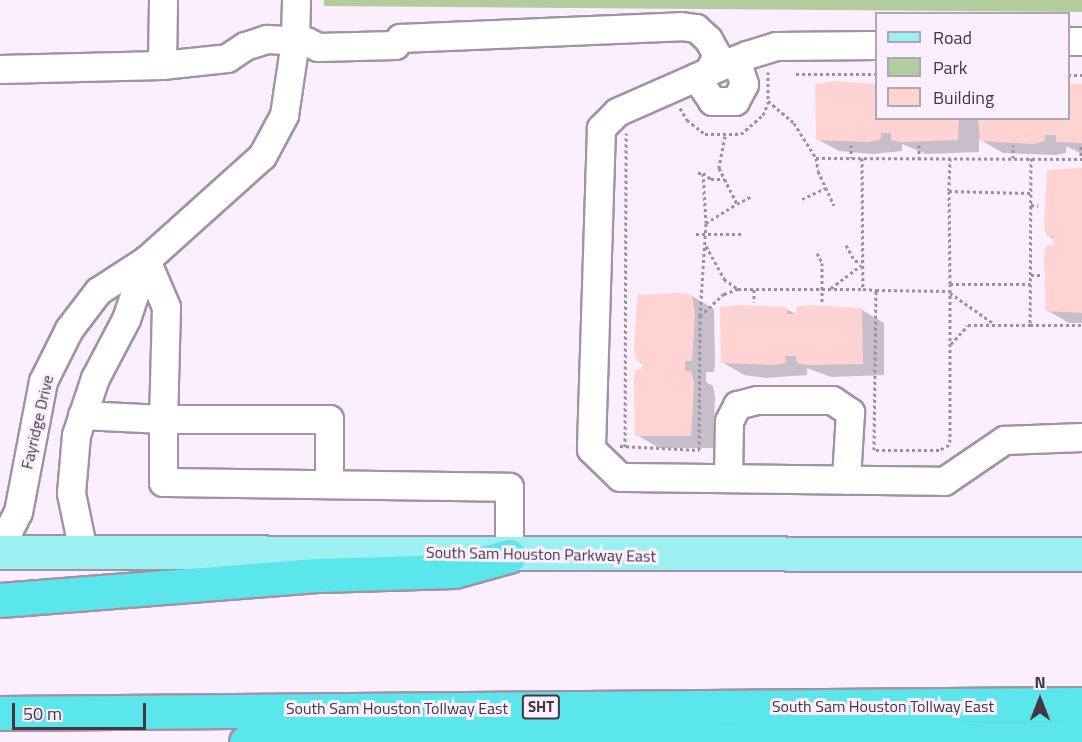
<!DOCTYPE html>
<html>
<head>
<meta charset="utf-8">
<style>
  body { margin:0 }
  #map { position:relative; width:1082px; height:742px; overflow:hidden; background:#fbeefe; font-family:"Titillium Web",sans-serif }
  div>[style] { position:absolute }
  .green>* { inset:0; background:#b3cc9e }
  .shadow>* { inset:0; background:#0003 }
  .building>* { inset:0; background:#fed3d1 }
  .path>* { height:3px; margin-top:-1.5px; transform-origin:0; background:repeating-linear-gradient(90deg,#9b919d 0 3px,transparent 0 6px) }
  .roads { filter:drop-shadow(2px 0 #a292a5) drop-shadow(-2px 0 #a292a5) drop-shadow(0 2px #a292a5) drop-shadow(0 -2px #a292a5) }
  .minor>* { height:27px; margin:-13.5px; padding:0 13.5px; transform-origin:13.5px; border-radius:13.5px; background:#fff }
  .major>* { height:33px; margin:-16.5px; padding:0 16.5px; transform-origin:16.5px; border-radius:16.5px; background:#9cf0f2 }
  .highway>* { height:33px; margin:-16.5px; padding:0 16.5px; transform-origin:16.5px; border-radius:16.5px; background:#5ae6ea }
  span { translate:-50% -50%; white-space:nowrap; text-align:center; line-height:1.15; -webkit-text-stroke:6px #fbeefe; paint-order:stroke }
  .shield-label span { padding:2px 4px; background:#fbeefe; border:2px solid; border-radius:4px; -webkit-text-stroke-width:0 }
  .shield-label { font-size:15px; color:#403941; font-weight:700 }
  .street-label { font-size:16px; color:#403941 }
  .legend { position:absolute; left:875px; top:12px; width:195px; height:108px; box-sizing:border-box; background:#fbeefe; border:2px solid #b0a6b2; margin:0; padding:8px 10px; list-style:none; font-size:18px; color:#403941 }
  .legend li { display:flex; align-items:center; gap:12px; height:30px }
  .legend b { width:30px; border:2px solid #b0a6b2 }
  .north { position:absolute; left:1010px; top:670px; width:60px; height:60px; -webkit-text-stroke:4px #fbeefe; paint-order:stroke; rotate:0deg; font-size:16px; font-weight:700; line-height:24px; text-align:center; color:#403941 }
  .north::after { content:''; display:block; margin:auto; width:21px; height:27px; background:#403941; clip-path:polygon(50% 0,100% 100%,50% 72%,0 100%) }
  .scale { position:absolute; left:12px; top:703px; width:134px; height:27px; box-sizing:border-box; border:3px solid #403941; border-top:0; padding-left:8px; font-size:18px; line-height:21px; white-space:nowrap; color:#403941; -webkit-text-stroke:4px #fbeefe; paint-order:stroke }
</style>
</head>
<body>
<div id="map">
  <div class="green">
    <i style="clip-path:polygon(324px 0,1082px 0,1082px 12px,324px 6px)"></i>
  </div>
  <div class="shadow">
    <i style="clip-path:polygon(870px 84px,876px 85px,876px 118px,1068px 118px,1082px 86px,1082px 154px,1066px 146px,1066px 153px,1056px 155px,1003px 153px,979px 139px,979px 152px,926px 154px,902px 144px,902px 151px,872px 154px,839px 151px,817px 139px)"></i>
    <i style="clip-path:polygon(1082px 171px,1082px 323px,1069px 323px,1047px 310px,1047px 247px,1054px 247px,1054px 239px,1047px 235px)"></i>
    <i style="clip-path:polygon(692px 296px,714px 309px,715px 363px,714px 372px,706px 372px,706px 382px,713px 386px,715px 396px,713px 448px,659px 448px,637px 435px,637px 372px,644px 372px,644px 364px,637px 360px)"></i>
    <i style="clip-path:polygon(786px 309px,798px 315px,862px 310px,884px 323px,884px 375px,831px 377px,807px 368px,807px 375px,765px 378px,744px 375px,722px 362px)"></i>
  </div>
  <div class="building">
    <i style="clip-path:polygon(835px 81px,876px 84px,876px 118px,959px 118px,958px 140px,903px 142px,891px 140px,891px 133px,881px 133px,881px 139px,869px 142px,816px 140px,815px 84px)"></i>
    <i style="clip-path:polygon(1068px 84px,1082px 84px,1082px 143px,1056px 142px,1056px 135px,1045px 135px,1045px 141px,1033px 144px,980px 141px,978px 118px,1068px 118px)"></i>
    <i style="clip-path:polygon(1082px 168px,1082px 313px,1046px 311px,1044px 257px,1046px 245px,1053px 245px,1053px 236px,1046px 236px,1044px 225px,1047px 170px)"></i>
    <i style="clip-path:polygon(681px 293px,692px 295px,695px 315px,692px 361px,685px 361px,685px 371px,691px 371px,694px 383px,691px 436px,635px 436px,634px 382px,635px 370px,642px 370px,642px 361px,636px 361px,634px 349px,637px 295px)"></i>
    <i style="clip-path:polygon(740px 305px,787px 307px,787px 314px,796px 314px,796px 307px,807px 305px,862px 308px,863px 364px,808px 365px,797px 363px,796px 356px,785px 356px,786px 363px,774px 365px,721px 363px,720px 307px)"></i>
  </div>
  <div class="path">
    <i style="left:796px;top:74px;width:80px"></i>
    <i style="left:1068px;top:75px;width:14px"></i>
    <i style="left:768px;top:101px;width:34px;rotate:40deg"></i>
    <i style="left:794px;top:123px;width:41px;rotate:57.8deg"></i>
    <i style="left:816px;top:158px;width:266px;rotate:0.2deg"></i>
    <i style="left:680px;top:108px;width:14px;rotate:60deg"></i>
    <i style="left:687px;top:120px;width:23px;rotate:38deg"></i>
    <i style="left:705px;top:134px;width:36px"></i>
    <i style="left:741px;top:134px;width:29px;rotate:-41deg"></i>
    <i style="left:763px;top:115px;width:12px;rotate:-66deg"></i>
    <i style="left:768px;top:104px;width:32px;rotate:-90deg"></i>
    <i style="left:725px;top:136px;width:33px;rotate:101deg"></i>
    <i style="left:719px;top:168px;width:40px;rotate:63.4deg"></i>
    <i style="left:737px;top:204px;width:17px;rotate:-28deg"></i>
    <i style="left:851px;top:145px;width:13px;rotate:90deg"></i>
    <i style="left:919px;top:145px;width:13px;rotate:90deg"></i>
    <i style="left:1081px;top:146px;width:12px;rotate:90deg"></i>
    <i style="left:816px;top:158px;width:13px;rotate:81deg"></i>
    <i style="left:818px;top:171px;width:38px;rotate:65deg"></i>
    <i style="left:862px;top:158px;width:131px;rotate:89.6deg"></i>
    <i style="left:863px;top:289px;width:13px;rotate:4deg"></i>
    <i style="left:950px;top:158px;width:33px;rotate:92deg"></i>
    <i style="left:949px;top:191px;width:82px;rotate:1.4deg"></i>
    <i style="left:1013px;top:158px;width:13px;rotate:-90deg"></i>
    <i style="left:1031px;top:158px;width:167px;rotate:90.3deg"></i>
    <i style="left:1030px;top:325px;width:52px"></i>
    <i style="left:698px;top:173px;width:5px"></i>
    <i style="left:703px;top:173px;width:50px;rotate:86.6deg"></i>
    <i style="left:703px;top:173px;width:10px;rotate:37deg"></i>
    <i style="left:711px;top:179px;width:13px"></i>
    <i style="left:949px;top:191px;width:93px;rotate:89.4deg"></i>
    <i style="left:950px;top:284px;width:155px;rotate:90deg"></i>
    <i style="left:950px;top:439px;width:6px;rotate:99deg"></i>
    <i style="left:949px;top:445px;width:11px;rotate:153deg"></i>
    <i style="left:939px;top:450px;width:65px;rotate:180deg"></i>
    <i style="left:874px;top:450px;width:160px;rotate:-89.3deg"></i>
    <i style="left:876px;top:290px;width:74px;rotate:0.8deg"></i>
    <i style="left:802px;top:199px;width:26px;rotate:-25deg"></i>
    <i style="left:1031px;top:205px;width:7px;rotate:8deg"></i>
    <i style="left:696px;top:234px;width:47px"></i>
    <i style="left:846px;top:245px;width:18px;rotate:61deg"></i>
    <i style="left:855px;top:261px;width:7px"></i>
    <i style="left:706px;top:246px;width:38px;rotate:61deg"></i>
    <i style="left:724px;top:279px;width:17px;rotate:36deg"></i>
    <i style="left:817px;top:253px;width:11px;rotate:63deg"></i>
    <i style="left:822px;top:263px;width:40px;rotate:90deg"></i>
    <i style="left:1031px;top:275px;width:9px"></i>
    <i style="left:950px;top:284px;width:80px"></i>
    <i style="left:831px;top:288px;width:38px;rotate:-37deg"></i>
    <i style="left:754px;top:289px;width:13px;rotate:90deg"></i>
    <i style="left:950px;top:293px;width:52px;rotate:34.9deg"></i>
    <i style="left:700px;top:316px;width:93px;rotate:-86.3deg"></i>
    <i style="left:706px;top:223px;width:36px;rotate:-32deg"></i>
    <i style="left:951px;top:344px;width:25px;rotate:-48deg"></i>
    <i style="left:968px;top:325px;width:62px"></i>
    <i style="left:620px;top:446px;width:79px;rotate:2.9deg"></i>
    <i style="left:699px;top:450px;width:134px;rotate:-89.6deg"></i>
    <i style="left:700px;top:316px;width:33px;rotate:-43deg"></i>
    <i style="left:724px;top:294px;width:15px;rotate:-20deg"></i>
    <i style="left:738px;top:289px;width:125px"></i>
    <i style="left:625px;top:447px;width:314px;rotate:-89.8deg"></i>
  </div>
  <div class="roads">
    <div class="minor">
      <i style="left:400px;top:38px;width:281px;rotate:-2.4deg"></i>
      <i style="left:681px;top:26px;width:15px;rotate:8deg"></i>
      <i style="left:696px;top:28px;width:16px;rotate:43deg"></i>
      <i style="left:708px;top:39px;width:18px;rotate:61deg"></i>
      <i style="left:717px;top:55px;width:19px;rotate:118deg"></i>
      <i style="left:1068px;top:41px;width:14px"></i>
      <i style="left:876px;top:45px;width:100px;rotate:179.4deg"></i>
      <i style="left:776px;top:46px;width:31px;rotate:163deg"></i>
      <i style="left:746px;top:55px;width:141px;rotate:156.2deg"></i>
      <i style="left:617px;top:112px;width:23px;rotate:135deg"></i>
      <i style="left:601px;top:128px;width:321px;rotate:91.8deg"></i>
      <i style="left:591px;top:449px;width:40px;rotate:44deg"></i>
      <i style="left:620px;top:477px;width:324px;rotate:0.7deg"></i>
      <i style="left:944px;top:481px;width:73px;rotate:-34.3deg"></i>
      <i style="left:1004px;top:440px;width:78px;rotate:-2.2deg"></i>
      <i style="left:162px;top:65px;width:65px;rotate:-89.1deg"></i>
      <i style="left:0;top:69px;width:162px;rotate:-1.4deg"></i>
      <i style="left:162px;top:65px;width:65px;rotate:-6.1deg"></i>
      <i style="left:227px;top:58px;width:22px;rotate:-34deg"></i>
      <i style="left:245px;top:46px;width:23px;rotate:-18deg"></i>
      <i style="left:267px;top:39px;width:39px;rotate:3deg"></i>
      <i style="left:306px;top:41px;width:13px;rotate:27deg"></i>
      <i style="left:318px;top:47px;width:77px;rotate:-1.5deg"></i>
      <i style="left:395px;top:45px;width:9px;rotate:-54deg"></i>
      <i style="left:696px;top:77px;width:29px;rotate:56deg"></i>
      <i style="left:712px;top:101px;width:23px"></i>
      <i style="left:735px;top:101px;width:19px;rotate:-62deg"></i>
      <i style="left:744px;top:84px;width:26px;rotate:-108deg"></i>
      <i style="left:146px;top:260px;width:51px;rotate:66.9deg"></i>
      <i style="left:166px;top:307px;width:112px;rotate:91.5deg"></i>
      <i style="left:163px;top:419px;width:166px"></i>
      <i style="left:329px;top:419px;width:65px;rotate:90deg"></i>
      <i style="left:82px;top:415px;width:81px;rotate:2.8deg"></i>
      <i style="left:163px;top:419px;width:63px;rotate:90deg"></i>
      <i style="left:163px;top:482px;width:346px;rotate:0.8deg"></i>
      <i style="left:509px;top:487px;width:69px;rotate:90deg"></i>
      <i style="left:728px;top:478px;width:57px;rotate:-89deg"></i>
      <i style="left:729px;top:421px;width:18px;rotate:-63deg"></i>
      <i style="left:737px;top:405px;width:21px;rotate:-14deg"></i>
      <i style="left:757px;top:400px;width:75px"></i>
      <i style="left:832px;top:400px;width:22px;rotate:34deg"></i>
      <i style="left:850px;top:412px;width:68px;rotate:93.4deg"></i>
      <i style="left:0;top:547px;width:39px;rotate:-63deg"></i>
      <i style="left:18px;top:512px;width:133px;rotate:-79.2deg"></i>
      <i style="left:43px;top:381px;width:58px;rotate:-63.4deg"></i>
      <i style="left:69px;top:329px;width:48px;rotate:-52.7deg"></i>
      <i style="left:98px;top:291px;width:57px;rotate:-32.9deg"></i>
      <i style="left:146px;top:260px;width:156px;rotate:-41.9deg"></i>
      <i style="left:262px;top:156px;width:47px;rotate:-61.8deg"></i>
      <i style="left:284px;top:115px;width:75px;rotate:-81.5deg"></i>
      <i style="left:295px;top:41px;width:41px;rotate:-88.6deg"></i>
      <i style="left:83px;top:551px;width:59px;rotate:-101.7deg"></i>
      <i style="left:71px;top:493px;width:58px;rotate:-85.1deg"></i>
      <i style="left:76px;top:435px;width:60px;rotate:-71.6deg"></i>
      <i style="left:95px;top:378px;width:67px;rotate:-62.3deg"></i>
      <i style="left:126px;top:319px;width:62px;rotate:-71.3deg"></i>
    </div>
    <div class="major">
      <i style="left:0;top:552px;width:1082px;rotate:0.11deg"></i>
    </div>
    <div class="highway">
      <i style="left:0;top:600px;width:321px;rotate:-4.5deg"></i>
      <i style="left:320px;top:575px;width:134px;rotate:-1.7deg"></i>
      <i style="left:454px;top:571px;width:57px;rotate:-15.3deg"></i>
      <i style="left:0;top:713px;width:1082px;rotate:-0.48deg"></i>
      <i style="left:246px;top:742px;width:836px;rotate:-0.34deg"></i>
    </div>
  </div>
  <div class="shield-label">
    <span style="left:541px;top:707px">SHT</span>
  </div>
  <div class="street-label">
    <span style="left:37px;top:422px;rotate:-77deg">Fayridge Drive</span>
    <span style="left:541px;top:554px;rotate:1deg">South Sam Houston Parkway East</span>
    <span style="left:883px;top:706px">South Sam Houston Tollway East</span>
    <span style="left:397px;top:708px">South Sam Houston Tollway East</span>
  </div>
  <ul class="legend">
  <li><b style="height:8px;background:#9cf0f2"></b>Road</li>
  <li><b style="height:16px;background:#b3cc9e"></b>Park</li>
  <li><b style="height:16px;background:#fed3d1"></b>Building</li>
  </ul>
  <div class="north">N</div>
  <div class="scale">50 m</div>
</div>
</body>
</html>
